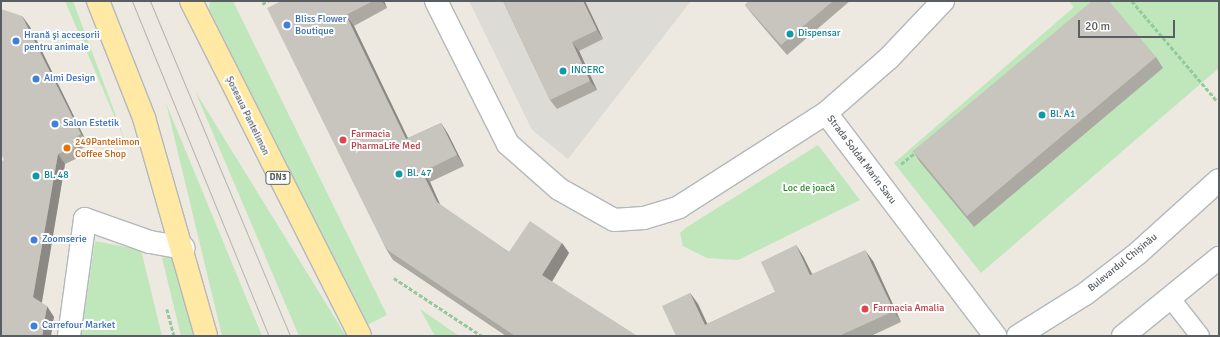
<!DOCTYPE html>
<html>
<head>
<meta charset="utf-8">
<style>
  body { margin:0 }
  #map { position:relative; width:1220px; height:337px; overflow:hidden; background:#ede9e0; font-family:Signika,sans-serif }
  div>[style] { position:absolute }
  .industrial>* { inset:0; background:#dddbd5 }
  .green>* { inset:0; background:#bfe7bb }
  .path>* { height:2.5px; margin-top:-1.25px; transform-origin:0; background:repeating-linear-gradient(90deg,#94c89e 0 4px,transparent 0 6px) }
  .roads { filter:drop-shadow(1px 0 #b3b8bc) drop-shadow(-1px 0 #b3b8bc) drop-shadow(0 1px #b3b8bc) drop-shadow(0 -1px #b3b8bc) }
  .lane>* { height:18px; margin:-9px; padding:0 9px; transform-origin:9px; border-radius:9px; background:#fff }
  .street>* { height:22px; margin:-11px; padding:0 11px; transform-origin:11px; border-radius:11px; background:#fff }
  .secondary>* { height:22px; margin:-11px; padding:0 11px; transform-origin:11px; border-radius:11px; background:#fff }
  .primary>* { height:22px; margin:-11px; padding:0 11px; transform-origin:11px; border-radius:11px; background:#ffe9a4 }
  .tram>* { height:1px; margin:-0.5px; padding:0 0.5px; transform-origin:0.5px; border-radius:0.5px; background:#b2b3b3 }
  .wall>* { inset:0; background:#aca9a3 }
  .shaded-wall>* { inset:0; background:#8c8985 }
  .building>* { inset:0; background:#c8c4be }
  .dots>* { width:11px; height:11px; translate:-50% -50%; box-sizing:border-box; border:2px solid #fff; border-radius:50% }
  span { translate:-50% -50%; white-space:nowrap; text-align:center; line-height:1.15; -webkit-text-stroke:4px #fff; paint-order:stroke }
  .shield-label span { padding:1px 3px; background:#fff; border:1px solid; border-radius:3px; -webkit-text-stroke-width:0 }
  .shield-label { font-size:9px; color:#595e62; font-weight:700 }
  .shop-label { font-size:10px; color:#366cbe }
  .left { translate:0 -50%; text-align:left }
  .culture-label { font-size:10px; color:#0d838f }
  .street-label { font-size:10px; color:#595e62 }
  .health-label { font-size:10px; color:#be3a42 }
  .food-label { font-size:10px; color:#c56008 }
  .park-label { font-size:10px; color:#32832f }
  .frame { position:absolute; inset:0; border:2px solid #595e62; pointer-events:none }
  .scale { position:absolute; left:1078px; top:20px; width:97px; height:18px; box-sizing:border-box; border:2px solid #595e62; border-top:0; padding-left:5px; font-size:12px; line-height:14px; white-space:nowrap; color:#595e62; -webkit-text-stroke:3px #fff; paint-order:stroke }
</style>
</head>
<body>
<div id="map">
  <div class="industrial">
    <i style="clip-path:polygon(469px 1px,691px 1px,568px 159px,532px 130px)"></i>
  </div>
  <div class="green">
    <i style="clip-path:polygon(65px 1px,73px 1px,128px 148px)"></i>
    <i style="clip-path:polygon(210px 1px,233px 1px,387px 315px,365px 326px,209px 9px)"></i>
    <i style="clip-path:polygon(1069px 1px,1219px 1px,1219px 68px,981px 273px,894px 163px,1074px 7px)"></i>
    <i style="clip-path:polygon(195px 91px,346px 336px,299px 336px)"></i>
    <i style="clip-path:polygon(166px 103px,262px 336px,222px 336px)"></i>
    <i style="clip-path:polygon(818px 145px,860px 200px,738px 260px,707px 258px,683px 246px,680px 233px,687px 227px)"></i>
    <i style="clip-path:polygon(95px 241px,141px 250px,162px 336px,81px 336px)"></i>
    <i style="clip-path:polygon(176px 254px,197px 336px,181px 336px,162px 258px)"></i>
    <i style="clip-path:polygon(420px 309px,459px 336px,435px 336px)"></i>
  </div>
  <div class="path">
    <i style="left:1132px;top:1px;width:131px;rotate:49.6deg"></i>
    <i style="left:262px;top:4px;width:7px;rotate:-27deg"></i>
    <i style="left:901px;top:164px;width:21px;rotate:-39deg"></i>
    <i style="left:394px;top:278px;width:105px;rotate:33.4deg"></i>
    <i style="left:167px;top:309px;width:28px;rotate:75deg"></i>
  </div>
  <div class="roads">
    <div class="lane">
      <i style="left:1171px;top:299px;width:47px;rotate:51.9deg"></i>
    </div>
    <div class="street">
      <i style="left:436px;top:1px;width:160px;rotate:63.3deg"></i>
      <i style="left:508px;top:144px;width:68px;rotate:41.4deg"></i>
      <i style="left:559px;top:189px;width:63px;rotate:29.4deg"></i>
      <i style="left:614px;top:220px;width:30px;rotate:-4deg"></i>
      <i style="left:644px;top:218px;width:37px;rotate:-17deg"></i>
      <i style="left:679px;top:207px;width:174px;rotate:-32.6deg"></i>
      <i style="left:943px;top:1px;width:79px;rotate:133.5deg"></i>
      <i style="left:889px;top:58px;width:84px;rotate:138.9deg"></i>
      <i style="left:826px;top:113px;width:280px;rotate:52.8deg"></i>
      <i style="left:69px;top:336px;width:118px;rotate:-82.2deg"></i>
      <i style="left:85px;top:219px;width:69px;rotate:19.5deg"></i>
      <i style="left:150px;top:242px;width:34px;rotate:10deg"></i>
    </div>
    <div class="secondary">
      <i style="left:1018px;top:336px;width:79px;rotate:-32.1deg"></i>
      <i style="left:1085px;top:294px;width:66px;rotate:-37.6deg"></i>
      <i style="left:1137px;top:254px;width:110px;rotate:-42.1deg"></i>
      <i style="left:1123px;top:336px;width:124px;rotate:-39.1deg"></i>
    </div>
    <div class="primary">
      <i style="left:98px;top:1px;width:126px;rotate:68.5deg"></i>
      <i style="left:144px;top:118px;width:227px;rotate:74.1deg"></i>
      <i style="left:191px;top:1px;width:375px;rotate:63.2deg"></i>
    </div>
  </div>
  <div class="tram">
    <i style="left:132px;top:1px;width:362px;rotate:67.8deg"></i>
    <i style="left:150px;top:1px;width:363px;rotate:67.3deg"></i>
  </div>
  <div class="wall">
    <i style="clip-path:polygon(281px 1px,384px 1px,387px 8px,354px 26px,408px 138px,441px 123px,448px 134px,464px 166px,430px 182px,440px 205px,509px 252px,562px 243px,569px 253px,552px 282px,637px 336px,506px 336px,393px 260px,386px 249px)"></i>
    <i style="clip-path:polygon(503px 1px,585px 1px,603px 39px,579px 51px,597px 90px,557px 109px,550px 100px)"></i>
    <i style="clip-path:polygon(749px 1px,850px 1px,787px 55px,752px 14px,745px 5px)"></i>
    <i style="clip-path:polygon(22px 16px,30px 27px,88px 145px,81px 149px,84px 155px,65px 164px,41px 303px,54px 317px,1px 336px,4px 160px)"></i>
    <i style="clip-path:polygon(1156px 57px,1163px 68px,974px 227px,920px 162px,913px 151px)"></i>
    <i style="clip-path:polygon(796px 245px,803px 256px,812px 274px,873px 261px,901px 322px,871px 336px,676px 336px,690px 293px,698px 304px,707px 324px,775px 292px)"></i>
  </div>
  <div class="shaded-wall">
    <i style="clip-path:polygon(382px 1px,384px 1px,387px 8px)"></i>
    <i style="clip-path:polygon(583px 1px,585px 1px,603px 39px,597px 30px)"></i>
    <i style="clip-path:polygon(346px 15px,354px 26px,413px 149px,406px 139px)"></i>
    <i style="clip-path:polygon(22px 16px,30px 27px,88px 145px,81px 134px)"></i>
    <i style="clip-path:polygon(572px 42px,579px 51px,597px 90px,590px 81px)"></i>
    <i style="clip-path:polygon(441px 123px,448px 134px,464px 166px,457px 155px)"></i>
    <i style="clip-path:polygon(74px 138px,81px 149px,84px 155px,76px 145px)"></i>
    <i style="clip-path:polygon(58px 154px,65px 164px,41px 308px,33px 297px)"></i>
    <i style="clip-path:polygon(422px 172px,430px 182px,444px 213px,437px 202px)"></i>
    <i style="clip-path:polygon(562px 243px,569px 253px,549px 286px,542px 275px)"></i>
    <i style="clip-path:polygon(796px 245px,803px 256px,818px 286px,810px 275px)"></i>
    <i style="clip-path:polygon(865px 250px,873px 261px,901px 322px,894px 311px)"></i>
    <i style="clip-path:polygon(690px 293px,698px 304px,713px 336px,705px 325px)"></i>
    <i style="clip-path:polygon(47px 306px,54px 317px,51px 336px,42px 336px)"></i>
  </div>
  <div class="building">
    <i style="clip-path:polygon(281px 1px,373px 1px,346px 15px,406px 139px,441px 123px,457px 155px,422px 172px,437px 202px,509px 252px,530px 221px,562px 243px,542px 275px,637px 336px,515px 336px,386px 249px,267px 8px)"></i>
    <i style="clip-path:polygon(503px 1px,583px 1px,597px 30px,572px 42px,590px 81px,550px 100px)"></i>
    <i style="clip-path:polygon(749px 1px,833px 1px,781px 45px,745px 5px)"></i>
    <i style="clip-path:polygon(1092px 1px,1109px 1px,1156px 57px,967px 216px,913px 151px)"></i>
    <i style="clip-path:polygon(1px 9px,22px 16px,81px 134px,74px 138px,76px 145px,58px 154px,33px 297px,47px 306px,42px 336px,1px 336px,1px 162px,4px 160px,1px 153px)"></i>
    <i style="clip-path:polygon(796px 245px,810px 275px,865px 250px,894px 311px,839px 336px,676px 336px,662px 306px,690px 293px,705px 325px,775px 292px,761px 262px)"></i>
  </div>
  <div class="dots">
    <i style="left:287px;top:25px;background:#3f7fe0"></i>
    <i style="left:790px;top:34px;background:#0f9aa8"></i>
    <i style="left:16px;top:41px;background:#3f7fe0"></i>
    <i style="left:563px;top:71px;background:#0f9aa8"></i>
    <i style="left:36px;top:79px;background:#3f7fe0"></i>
    <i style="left:1042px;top:115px;background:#0f9aa8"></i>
    <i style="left:55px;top:124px;background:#3f7fe0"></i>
    <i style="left:343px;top:140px;background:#e0444e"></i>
    <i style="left:67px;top:148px;background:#e8710a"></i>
    <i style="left:399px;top:174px;background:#0f9aa8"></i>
    <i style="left:36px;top:176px;background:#0f9aa8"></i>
    <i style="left:34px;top:240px;background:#3f7fe0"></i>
    <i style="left:865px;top:309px;background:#e0444e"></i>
    <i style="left:34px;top:326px;background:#3f7fe0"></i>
  </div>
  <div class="shield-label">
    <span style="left:278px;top:178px">DN3</span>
  </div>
  <div class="shop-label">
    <span class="left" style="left:295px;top:25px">Bliss Flower<br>Boutique</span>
    <span class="left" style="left:24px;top:41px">Hrană şi accesorii<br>pentru animale</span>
    <span class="left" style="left:44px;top:79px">Almi Design</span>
    <span class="left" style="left:63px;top:124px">Salon Estetik</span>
    <span class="left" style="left:42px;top:240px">Zoomserie</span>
    <span class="left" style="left:42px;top:326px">Carrefour Market</span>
  </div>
  <div class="culture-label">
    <span class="left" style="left:798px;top:34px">Dispensar</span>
    <span class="left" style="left:571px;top:71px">INCERC</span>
    <span class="left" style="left:1050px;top:115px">Bl. A1</span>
    <span class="left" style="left:407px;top:174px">Bl. 47</span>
    <span class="left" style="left:44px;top:176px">Bl. 48</span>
  </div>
  <div class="street-label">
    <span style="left:247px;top:116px;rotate:64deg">Șoseaua Pantelimon</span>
    <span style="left:861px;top:160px;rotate:53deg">Strada Soldat Marin Savu</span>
    <span style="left:1123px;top:263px;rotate:-39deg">Bulevardul Chișinău</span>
  </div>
  <div class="health-label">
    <span class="left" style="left:351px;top:140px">Farmacia<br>PharmaLife Med</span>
    <span class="left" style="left:873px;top:309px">Farmacia Amalia</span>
  </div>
  <div class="food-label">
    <span class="left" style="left:75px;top:148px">249Pantelimon<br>Coffee Shop</span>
  </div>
  <div class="park-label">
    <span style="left:809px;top:189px">Loc de joacă</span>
  </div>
  <div class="frame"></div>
  <div class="scale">20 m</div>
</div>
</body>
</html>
